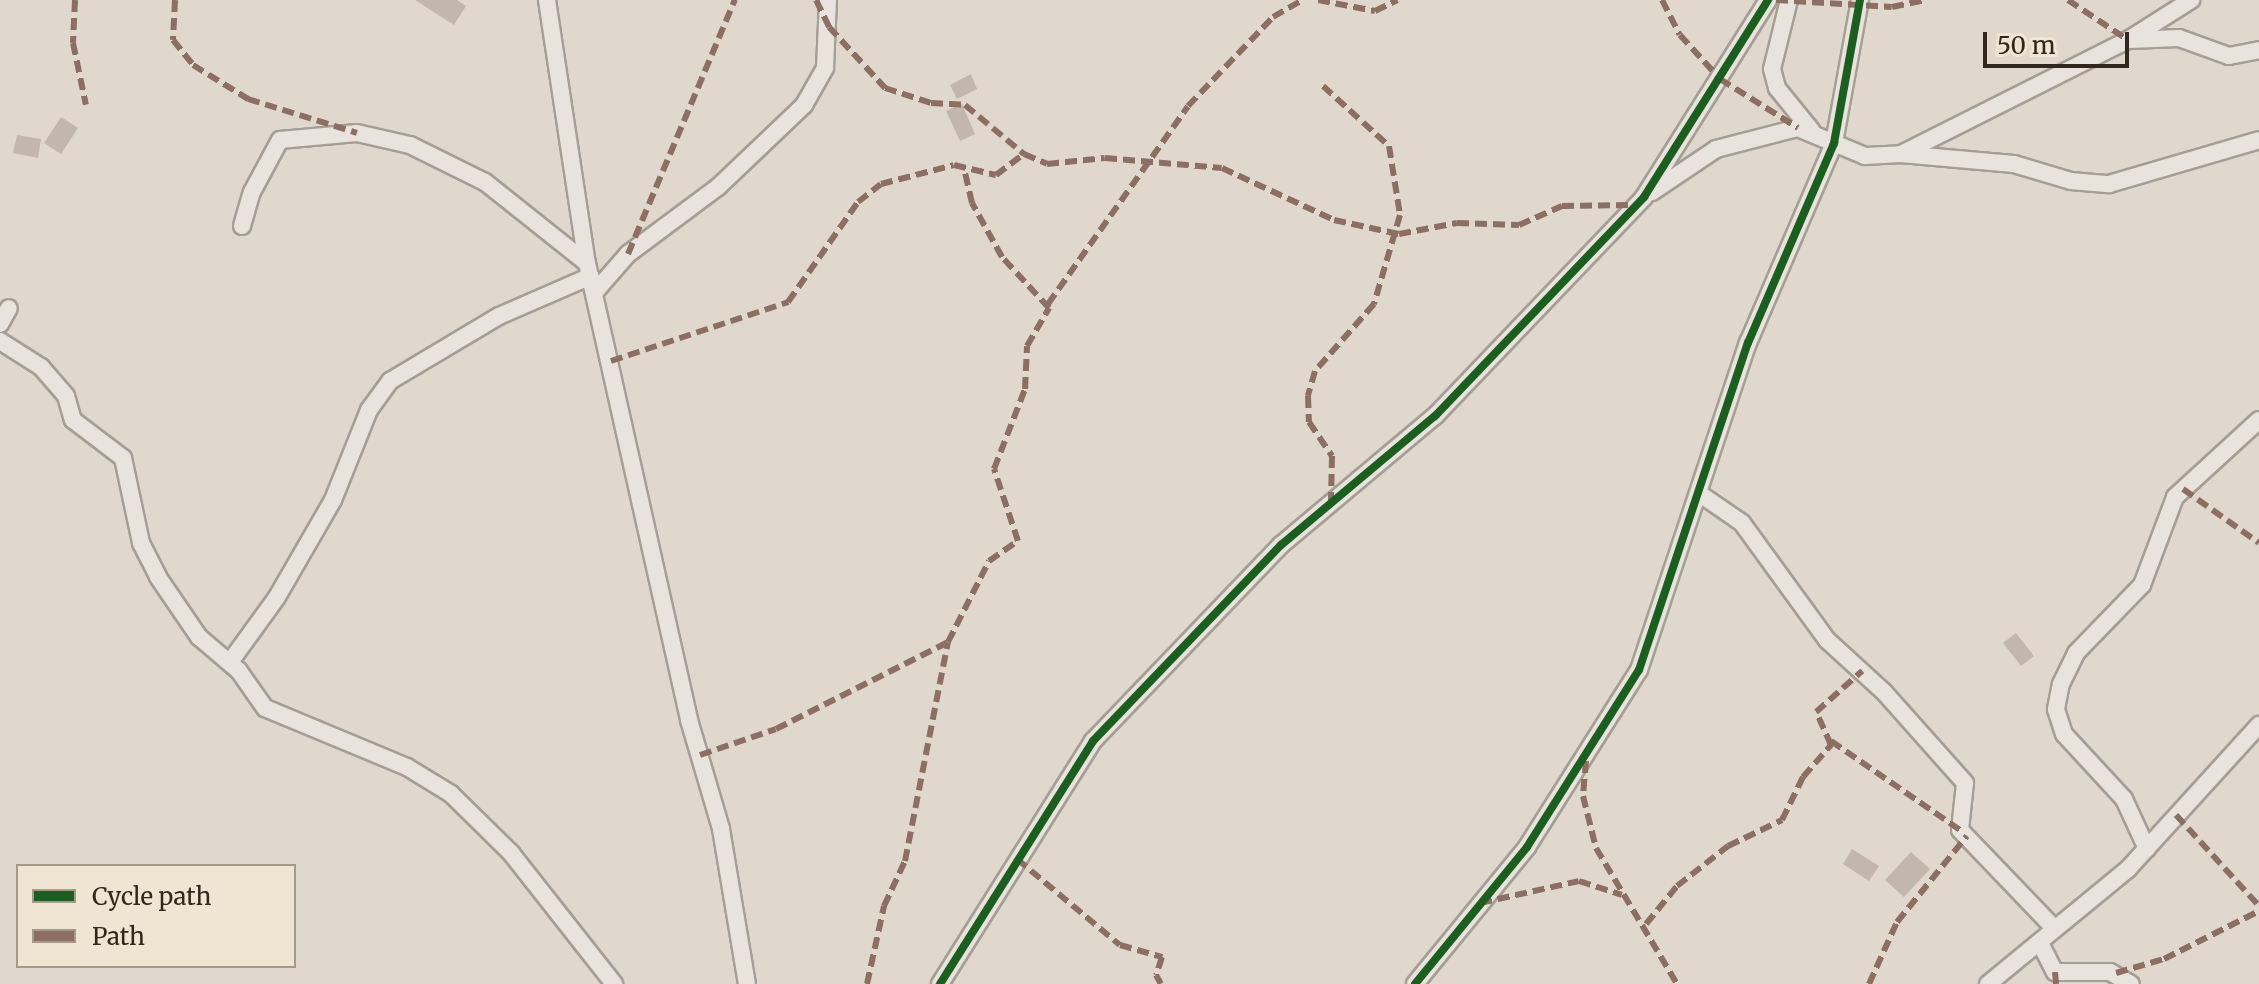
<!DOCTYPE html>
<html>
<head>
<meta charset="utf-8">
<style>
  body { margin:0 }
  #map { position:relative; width:2259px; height:984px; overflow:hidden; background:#e0d8cc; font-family:Merriweather,serif }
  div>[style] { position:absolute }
  .building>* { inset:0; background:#c3b7ad }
  .roads { filter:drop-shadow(2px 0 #a59e95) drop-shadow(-2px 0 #a59e95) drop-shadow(0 2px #a59e95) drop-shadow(0 -2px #a59e95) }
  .minor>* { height:16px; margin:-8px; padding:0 8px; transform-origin:8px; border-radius:8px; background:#e8e4dd }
  .quiet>* { height:6px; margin-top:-3px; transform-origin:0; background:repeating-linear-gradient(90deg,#8d6e63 0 12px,transparent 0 18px) }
  .cycleway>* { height:8px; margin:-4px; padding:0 4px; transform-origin:4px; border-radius:4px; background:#1b5e20 }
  span { translate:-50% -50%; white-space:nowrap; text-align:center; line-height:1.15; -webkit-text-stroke:6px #f0e5d2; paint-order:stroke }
  .legend { position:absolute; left:16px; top:864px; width:280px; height:104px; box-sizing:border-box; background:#f0e5d2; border:2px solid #a4998a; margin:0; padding:10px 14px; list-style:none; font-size:24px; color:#32271f }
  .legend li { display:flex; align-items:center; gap:16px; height:40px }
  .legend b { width:40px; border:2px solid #a4998a }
  .scale { position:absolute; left:1983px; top:32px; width:146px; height:36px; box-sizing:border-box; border:4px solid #32271f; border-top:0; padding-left:10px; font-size:24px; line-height:28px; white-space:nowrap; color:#32271f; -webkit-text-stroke:6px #f0e5d2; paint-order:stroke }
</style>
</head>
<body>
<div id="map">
  <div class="building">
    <i style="clip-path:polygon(415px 0,457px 0,466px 6px,454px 25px)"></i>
    <i style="clip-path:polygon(971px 74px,977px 89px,957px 99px,950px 85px)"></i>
    <i style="clip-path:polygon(962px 104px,975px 134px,960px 141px,946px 111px)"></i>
    <i style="clip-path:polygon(61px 117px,78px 128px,61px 154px,44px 143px)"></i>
    <i style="clip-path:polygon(17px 135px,41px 139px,38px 158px,13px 153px)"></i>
    <i style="clip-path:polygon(2016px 633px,2034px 656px,2021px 666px,2003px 643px)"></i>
    <i style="clip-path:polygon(1852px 849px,1879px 866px,1869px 881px,1843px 864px)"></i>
    <i style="clip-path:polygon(1911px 852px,1930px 869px,1904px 897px,1885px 880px)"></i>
  </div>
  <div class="roads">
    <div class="minor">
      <i style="left:547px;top:0;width:266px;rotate:81.4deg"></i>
      <i style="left:587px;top:263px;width:468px;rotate:77.4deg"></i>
      <i style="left:689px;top:720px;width:114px;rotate:73.6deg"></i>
      <i style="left:721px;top:829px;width:157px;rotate:80.5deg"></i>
      <i style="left:1789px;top:0;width:71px;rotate:103.8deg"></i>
      <i style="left:1772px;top:69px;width:20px;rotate:75deg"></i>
      <i style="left:1777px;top:88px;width:55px;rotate:50.9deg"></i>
      <i style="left:2129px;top:40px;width:50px;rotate:-2.3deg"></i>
      <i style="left:2179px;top:38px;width:53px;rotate:19.8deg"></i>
      <i style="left:2229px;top:56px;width:31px;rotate:-11deg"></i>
      <i style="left:1901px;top:154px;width:113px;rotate:5.1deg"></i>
      <i style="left:2014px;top:164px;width:59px;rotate:16.6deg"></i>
      <i style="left:2071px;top:181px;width:38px;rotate:5deg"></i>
      <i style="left:2109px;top:184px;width:156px;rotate:-16.3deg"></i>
      <i style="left:1652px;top:192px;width:77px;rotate:-33.9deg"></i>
      <i style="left:1716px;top:149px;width:85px;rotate:-14.4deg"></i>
      <i style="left:1798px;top:128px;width:73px;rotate:22.7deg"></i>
      <i style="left:1865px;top:156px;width:36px;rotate:-3deg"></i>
      <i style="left:1901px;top:154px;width:254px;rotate:-26.7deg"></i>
      <i style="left:2128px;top:40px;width:75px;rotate:-32.4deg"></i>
      <i style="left:242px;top:226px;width:35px;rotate:-74deg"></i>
      <i style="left:252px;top:192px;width:59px;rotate:-61.7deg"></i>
      <i style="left:280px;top:140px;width:77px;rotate:-5.2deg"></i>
      <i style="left:357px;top:133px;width:54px;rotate:12.8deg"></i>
      <i style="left:410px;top:145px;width:84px;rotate:26.3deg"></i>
      <i style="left:485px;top:182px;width:130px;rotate:38.5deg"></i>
      <i style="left:594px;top:293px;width:52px;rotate:-48.9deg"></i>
      <i style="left:628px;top:254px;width:112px;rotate:-36.7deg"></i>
      <i style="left:718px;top:187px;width:119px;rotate:-43.6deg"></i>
      <i style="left:804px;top:105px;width:43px;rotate:-60.4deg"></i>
      <i style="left:825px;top:68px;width:68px;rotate:-87.5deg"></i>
      <i style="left:0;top:324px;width:18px;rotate:-61deg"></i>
      <i style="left:0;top:341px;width:49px;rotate:32.4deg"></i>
      <i style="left:41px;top:367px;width:38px;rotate:49deg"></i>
      <i style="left:66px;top:396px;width:25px;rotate:74deg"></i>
      <i style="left:73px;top:420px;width:63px;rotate:37.2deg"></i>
      <i style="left:123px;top:458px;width:87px;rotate:78deg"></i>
      <i style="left:141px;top:543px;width:38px;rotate:63deg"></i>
      <i style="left:158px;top:577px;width:73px;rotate:55.7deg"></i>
      <i style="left:199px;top:637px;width:52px;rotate:40.4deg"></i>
      <i style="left:239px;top:671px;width:45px;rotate:54.9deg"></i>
      <i style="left:265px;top:708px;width:154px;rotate:22.6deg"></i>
      <i style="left:407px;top:767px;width:52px;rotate:31.5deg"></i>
      <i style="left:451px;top:794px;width:84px;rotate:44.5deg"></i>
      <i style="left:511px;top:853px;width:167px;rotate:51.8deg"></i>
      <i style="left:1700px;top:494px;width:51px;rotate:34.6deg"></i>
      <i style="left:1742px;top:523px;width:145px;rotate:54deg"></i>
      <i style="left:1827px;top:640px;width:77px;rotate:42.4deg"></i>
      <i style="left:1884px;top:692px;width:122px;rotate:48.3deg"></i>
      <i style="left:1965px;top:783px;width:47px;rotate:96.1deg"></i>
      <i style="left:1960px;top:830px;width:136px;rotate:46.2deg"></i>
      <i style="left:230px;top:662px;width:80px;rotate:-54.1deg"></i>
      <i style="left:277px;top:597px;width:112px;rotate:-60deg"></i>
      <i style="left:333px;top:500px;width:97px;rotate:-68.2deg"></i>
      <i style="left:369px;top:410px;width:36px;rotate:-54deg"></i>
      <i style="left:390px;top:381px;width:127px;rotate:-30.8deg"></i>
      <i style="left:499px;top:316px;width:100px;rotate:-23.5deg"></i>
      <i style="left:2147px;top:849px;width:55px;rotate:-114.7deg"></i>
      <i style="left:2124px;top:799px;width:88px;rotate:-132.7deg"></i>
      <i style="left:2064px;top:734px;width:26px;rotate:-108deg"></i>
      <i style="left:2056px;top:709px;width:25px;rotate:-79deg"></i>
      <i style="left:2061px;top:684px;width:34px;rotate:-64deg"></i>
      <i style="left:2076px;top:653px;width:95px;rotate:-45.9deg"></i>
      <i style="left:2142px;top:585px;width:94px;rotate:-69.4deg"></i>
      <i style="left:2175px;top:497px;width:114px;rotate:-42.5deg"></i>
      <i style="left:2040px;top:943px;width:33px;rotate:63deg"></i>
      <i style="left:2055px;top:972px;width:55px"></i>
      <i style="left:2110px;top:972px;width:24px;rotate:30deg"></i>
      <i style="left:940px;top:984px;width:287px;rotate:-57.8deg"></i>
      <i style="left:1093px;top:741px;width:272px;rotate:-46.2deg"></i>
      <i style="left:1281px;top:545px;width:201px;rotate:-40deg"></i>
      <i style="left:1435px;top:416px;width:303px;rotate:-46.3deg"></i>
      <i style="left:1644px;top:197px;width:233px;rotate:-57.8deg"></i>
      <i style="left:1415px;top:984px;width:177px;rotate:-50.7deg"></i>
      <i style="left:1527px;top:847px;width:209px;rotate:-57.7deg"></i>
      <i style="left:1639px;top:670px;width:345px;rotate:-71.6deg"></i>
      <i style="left:1748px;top:343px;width:218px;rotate:-66.7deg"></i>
      <i style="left:1834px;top:143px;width:145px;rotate:-79.7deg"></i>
      <i style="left:1988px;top:984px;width:181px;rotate:-39.4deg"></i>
      <i style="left:2128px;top:869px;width:195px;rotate:-47.7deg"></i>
    </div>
  </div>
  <div class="quiet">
    <i style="left:75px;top:0;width:43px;rotate:92.7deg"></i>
    <i style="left:73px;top:43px;width:63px;rotate:78.2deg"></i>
    <i style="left:175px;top:0;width:40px;rotate:92.9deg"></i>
    <i style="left:173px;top:40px;width:32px;rotate:51deg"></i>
    <i style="left:193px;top:65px;width:65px;rotate:31.7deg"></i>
    <i style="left:248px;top:99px;width:114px;rotate:17.3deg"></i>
    <i style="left:816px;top:0;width:30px;rotate:64deg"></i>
    <i style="left:829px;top:27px;width:83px;rotate:47.4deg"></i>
    <i style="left:885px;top:88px;width:48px;rotate:18.1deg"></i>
    <i style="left:931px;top:103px;width:34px;rotate:3deg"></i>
    <i style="left:965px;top:105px;width:77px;rotate:39.7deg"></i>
    <i style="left:1318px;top:0;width:58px;rotate:10.9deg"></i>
    <i style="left:1375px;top:11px;width:25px;rotate:-26deg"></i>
    <i style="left:1662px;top:0;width:39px;rotate:63deg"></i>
    <i style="left:1680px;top:35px;width:59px;rotate:47.7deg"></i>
    <i style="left:1720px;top:79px;width:92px;rotate:32.1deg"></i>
    <i style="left:1776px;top:0;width:116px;rotate:3.5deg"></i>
    <i style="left:1892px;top:7px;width:35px;rotate:-12deg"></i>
    <i style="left:2068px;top:0;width:72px;rotate:33.7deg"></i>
    <i style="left:1323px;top:86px;width:89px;rotate:42.3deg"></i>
    <i style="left:1389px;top:146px;width:70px;rotate:80.9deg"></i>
    <i style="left:1400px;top:215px;width:93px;rotate:106.3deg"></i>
    <i style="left:1374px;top:304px;width:89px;rotate:131.4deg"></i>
    <i style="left:1315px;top:371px;width:26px;rotate:106deg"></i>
    <i style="left:1308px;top:396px;width:26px;rotate:88deg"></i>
    <i style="left:1309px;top:422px;width:41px;rotate:55.9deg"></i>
    <i style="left:1332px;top:456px;width:45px;rotate:91.3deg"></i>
    <i style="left:628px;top:254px;width:276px;rotate:-67.2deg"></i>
    <i style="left:1048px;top:304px;width:242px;rotate:-54.7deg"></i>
    <i style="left:1188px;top:106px;width:123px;rotate:-46.3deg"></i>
    <i style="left:1273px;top:17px;width:34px;rotate:-30deg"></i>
    <i style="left:611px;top:361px;width:187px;rotate:-18.4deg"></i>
    <i style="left:788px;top:302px;width:122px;rotate:-55deg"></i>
    <i style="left:858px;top:202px;width:29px;rotate:-38deg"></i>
    <i style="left:881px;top:184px;width:75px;rotate:-14.6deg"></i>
    <i style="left:954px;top:165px;width:43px;rotate:13.4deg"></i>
    <i style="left:996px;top:175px;width:35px;rotate:-37deg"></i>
    <i style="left:1024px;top:154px;width:25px;rotate:23deg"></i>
    <i style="left:1047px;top:164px;width:58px;rotate:-5.9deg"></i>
    <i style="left:1105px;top:158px;width:117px;rotate:4.9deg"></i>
    <i style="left:1222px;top:168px;width:123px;rotate:24.9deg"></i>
    <i style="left:1334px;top:220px;width:66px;rotate:12.2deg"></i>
    <i style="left:1399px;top:234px;width:59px;rotate:-10.7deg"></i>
    <i style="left:1457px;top:223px;width:62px;rotate:1.8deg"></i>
    <i style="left:1519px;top:225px;width:47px;rotate:-23.8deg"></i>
    <i style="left:1562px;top:206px;width:70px;rotate:-0.8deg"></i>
    <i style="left:2183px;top:489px;width:93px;rotate:35.4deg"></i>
    <i style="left:1831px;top:741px;width:157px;rotate:34.6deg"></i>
    <i style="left:700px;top:755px;width:80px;rotate:-18.9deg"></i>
    <i style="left:776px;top:729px;width:193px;rotate:-26.8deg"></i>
    <i style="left:1586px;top:761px;width:35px;rotate:95deg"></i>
    <i style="left:1583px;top:796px;width:54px;rotate:76deg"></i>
    <i style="left:1596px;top:848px;width:158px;rotate:59.2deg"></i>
    <i style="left:2176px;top:815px;width:123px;rotate:47.6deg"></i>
    <i style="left:1017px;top:859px;width:134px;rotate:39.9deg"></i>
    <i style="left:1120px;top:945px;width:44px;rotate:15.9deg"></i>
    <i style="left:1162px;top:957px;width:19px;rotate:108deg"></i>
    <i style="left:1156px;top:975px;width:10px;rotate:61deg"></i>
    <i style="left:1480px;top:903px;width:101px;rotate:-12.5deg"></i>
    <i style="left:1579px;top:881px;width:45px;rotate:18deg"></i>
    <i style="left:1646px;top:924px;width:49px;rotate:-50.8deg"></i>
    <i style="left:1677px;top:886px;width:65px;rotate:-38.1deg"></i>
    <i style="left:1728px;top:846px;width:60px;rotate:-25.7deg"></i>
    <i style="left:1782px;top:820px;width:48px;rotate:-64deg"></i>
    <i style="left:1803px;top:777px;width:43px;rotate:-48.8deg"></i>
    <i style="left:1831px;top:745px;width:36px;rotate:-114deg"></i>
    <i style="left:1816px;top:712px;width:62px;rotate:-41.7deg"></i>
    <i style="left:2055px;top:972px;width:12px;rotate:85deg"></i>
    <i style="left:2116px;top:973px;width:50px;rotate:-16.3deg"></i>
    <i style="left:2164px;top:959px;width:106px;rotate:-26.8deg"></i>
    <i style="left:867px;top:984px;width:80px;rotate:-77.7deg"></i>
    <i style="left:884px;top:906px;width:50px;rotate:-65deg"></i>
    <i style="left:905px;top:861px;width:223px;rotate:-78.9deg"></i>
    <i style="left:948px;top:642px;width:91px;rotate:-63.2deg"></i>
    <i style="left:989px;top:561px;width:35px;rotate:-35deg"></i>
    <i style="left:1018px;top:541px;width:76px;rotate:-108.4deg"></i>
    <i style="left:994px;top:469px;width:86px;rotate:-68.8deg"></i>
    <i style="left:1025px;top:389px;width:43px;rotate:-87.3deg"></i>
    <i style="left:1027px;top:346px;width:44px;rotate:-59.9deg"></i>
    <i style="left:1049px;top:308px;width:69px;rotate:-132.7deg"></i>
    <i style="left:1002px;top:257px;width:62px;rotate:-119.1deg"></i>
    <i style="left:972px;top:203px;width:37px;rotate:-103deg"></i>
    <i style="left:1869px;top:984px;width:68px;rotate:-65.7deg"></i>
    <i style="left:1897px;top:922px;width:111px;rotate:-50.9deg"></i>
  </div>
  <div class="cycleway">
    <i style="left:940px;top:984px;width:287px;rotate:-57.8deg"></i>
    <i style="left:1093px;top:741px;width:272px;rotate:-46.2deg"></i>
    <i style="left:1281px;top:545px;width:201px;rotate:-40deg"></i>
    <i style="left:1435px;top:416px;width:303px;rotate:-46.3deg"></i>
    <i style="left:1644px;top:197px;width:233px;rotate:-57.8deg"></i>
    <i style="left:1415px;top:984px;width:177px;rotate:-50.7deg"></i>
    <i style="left:1527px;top:847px;width:209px;rotate:-57.7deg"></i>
    <i style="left:1639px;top:670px;width:345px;rotate:-71.6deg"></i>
    <i style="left:1748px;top:343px;width:218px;rotate:-66.7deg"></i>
    <i style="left:1834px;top:143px;width:145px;rotate:-79.7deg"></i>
  </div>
  <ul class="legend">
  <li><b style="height:10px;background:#1b5e20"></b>Cycle path</li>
  <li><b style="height:10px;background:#8d6e63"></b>Path</li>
  </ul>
  <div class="scale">50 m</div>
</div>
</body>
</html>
